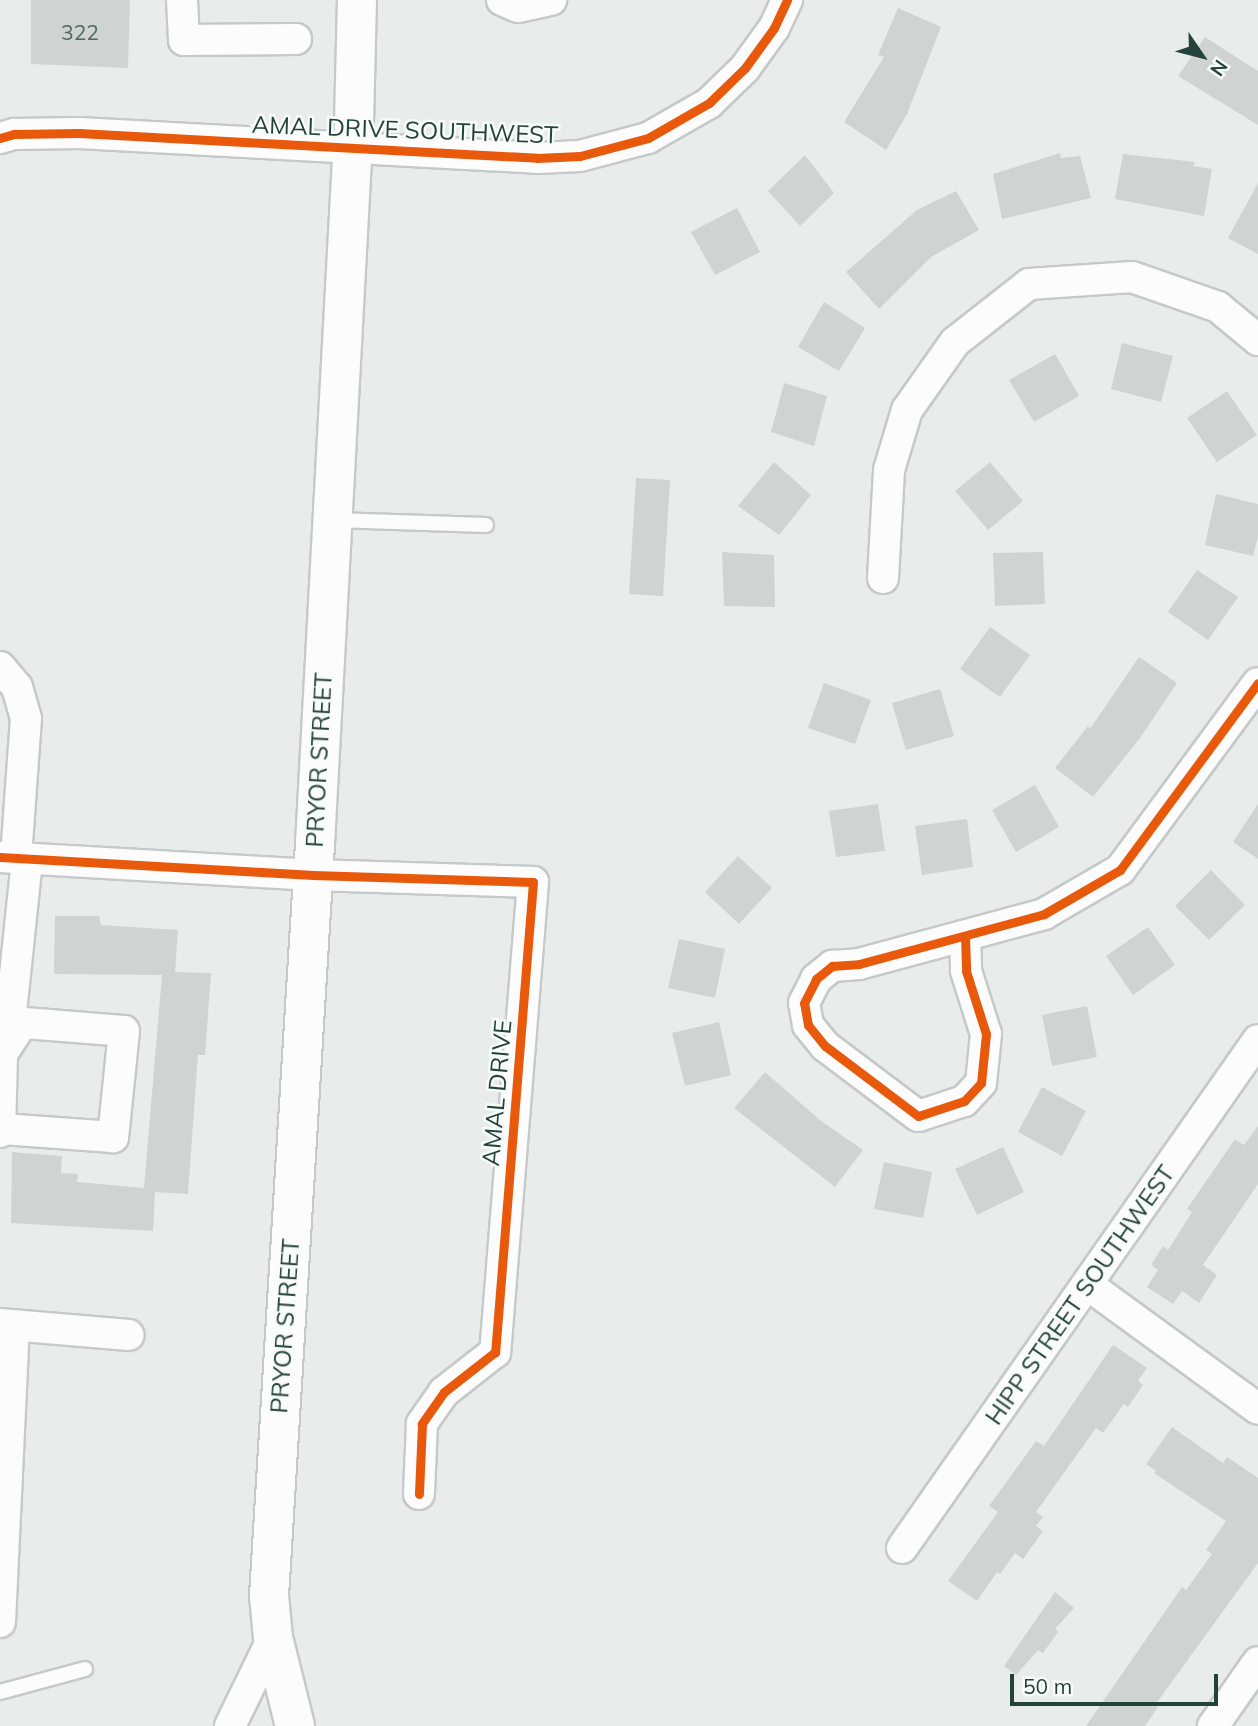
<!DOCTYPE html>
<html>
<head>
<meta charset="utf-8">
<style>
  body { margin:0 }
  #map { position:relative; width:1258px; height:1726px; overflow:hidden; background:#e8edeb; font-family:Mulish,sans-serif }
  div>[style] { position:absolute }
  .building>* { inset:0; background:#cfd4d2 }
  .roads { filter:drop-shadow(2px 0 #c5cac8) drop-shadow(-2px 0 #c5cac8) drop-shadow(0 2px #c5cac8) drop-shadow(0 -2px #c5cac8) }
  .lane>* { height:14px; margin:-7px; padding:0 7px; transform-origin:7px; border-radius:7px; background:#fcfcfc }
  .street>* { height:30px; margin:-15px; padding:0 15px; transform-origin:15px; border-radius:15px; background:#fcfcfc }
  .secondary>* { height:38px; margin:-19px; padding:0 19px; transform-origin:19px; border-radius:19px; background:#fcfcfc }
  .cycleway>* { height:9px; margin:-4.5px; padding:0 4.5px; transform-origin:4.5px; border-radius:4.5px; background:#e8590c }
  span { translate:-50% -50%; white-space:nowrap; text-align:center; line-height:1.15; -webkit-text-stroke:5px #f7fbf9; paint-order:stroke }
  .number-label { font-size:21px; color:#506761 }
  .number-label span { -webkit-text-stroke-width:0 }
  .street-label { font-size:24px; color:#24423a }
  .north { position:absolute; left:1167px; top:21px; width:70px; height:70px; -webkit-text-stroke:5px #f7fbf9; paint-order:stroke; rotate:125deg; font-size:19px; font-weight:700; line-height:28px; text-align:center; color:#24423a }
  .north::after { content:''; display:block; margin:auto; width:24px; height:32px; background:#24423a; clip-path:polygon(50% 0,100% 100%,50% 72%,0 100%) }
  .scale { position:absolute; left:1010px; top:1674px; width:208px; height:32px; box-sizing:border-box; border:4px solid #24423a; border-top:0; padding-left:9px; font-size:21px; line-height:24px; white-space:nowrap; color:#24423a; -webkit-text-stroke:5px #f7fbf9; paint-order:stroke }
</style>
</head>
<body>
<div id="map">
  <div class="building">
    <i style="clip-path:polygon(31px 0,130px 0,128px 68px,31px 64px)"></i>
    <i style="clip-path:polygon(898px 8px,941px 27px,907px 114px,886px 150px,844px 122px,884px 57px,878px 55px)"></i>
    <i style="clip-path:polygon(1205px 37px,1258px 71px,1258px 125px,1178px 76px)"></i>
    <i style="clip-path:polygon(1060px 153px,1061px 158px,1080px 156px,1091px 198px,1002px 219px,993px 174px)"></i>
    <i style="clip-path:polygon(1123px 154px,1195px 162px,1193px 166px,1212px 169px,1204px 216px,1115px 199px)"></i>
    <i style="clip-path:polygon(805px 155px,834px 193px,800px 226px,768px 191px)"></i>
    <i style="clip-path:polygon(1258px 183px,1258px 254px,1228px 238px)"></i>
    <i style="clip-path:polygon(956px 191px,979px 230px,931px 257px,879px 309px,846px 272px,917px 210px)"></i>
    <i style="clip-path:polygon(737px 208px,760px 252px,715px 275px,691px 232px)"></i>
    <i style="clip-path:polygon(824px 302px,865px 328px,839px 371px,798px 347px)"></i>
    <i style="clip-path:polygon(1122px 343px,1173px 356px,1161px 402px,1111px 389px)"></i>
    <i style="clip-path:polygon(1055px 354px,1079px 396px,1034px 422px,1009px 380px)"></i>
    <i style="clip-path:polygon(784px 383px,827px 396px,814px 446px,771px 432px)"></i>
    <i style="clip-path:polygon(1227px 391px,1257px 435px,1217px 462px,1187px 418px)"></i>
    <i style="clip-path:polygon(774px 462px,811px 495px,779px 535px,738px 506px)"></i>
    <i style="clip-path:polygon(990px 462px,1023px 501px,988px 530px,955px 491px)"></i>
    <i style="clip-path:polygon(636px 478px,670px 480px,663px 596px,629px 594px)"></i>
    <i style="clip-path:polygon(1216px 494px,1258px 504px,1258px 536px,1253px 556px,1205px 545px)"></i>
    <i style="clip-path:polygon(722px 552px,774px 555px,775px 607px,724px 606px)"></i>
    <i style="clip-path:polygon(1043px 552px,1045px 604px,995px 606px,993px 553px)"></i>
    <i style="clip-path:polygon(1197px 570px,1238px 597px,1208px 640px,1168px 612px)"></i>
    <i style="clip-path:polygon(990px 627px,1030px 655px,1000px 697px,960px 669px)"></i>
    <i style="clip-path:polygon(1139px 657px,1177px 683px,1140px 738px,1093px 797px,1055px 768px,1088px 726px,1090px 729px)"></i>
    <i style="clip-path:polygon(824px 683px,871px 700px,855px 744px,808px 728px)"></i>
    <i style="clip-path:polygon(940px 689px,954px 736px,906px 750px,892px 703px)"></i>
    <i style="clip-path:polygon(1035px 785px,1059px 827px,1016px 852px,992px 810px)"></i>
    <i style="clip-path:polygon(878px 804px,885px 851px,836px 857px,829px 811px)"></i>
    <i style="clip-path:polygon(1258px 804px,1258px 859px,1233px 842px)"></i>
    <i style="clip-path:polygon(967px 819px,973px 867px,922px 875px,915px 826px)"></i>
    <i style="clip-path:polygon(738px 856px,772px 888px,739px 924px,705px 892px)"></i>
    <i style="clip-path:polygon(1211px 870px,1245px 905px,1209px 940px,1175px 906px)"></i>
    <i style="clip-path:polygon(55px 916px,99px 916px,101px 925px,178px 930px,175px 972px,211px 973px,205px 1055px,198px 1055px,188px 1194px,155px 1192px,153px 1231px,11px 1223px,12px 1152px,62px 1156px,61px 1173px,78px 1174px,77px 1182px,144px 1188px,162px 975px,54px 974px)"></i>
    <i style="clip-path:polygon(1148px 927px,1175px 965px,1133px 995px,1106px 956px)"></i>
    <i style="clip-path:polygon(679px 939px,725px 949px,715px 998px,668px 988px)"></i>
    <i style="clip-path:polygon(1087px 1006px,1097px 1057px,1052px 1066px,1042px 1015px)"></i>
    <i style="clip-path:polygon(719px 1022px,731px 1075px,685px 1086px,672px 1033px)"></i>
    <i style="clip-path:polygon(765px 1072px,821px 1121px,863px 1150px,835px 1187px,734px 1108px)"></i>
    <i style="clip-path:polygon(1042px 1087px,1086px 1111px,1062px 1156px,1018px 1132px)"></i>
    <i style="clip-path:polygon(1258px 1126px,1258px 1184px,1203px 1265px,1217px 1275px,1199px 1303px,1182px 1291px,1173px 1304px,1147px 1287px,1158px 1270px,1151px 1265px,1163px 1246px,1168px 1250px,1192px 1212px,1187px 1209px,1235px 1139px,1244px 1145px)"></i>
    <i style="clip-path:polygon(1003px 1147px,1024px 1192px,977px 1215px,955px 1169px)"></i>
    <i style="clip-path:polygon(884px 1162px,932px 1172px,923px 1218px,874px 1209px)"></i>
    <i style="clip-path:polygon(1113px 1345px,1147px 1368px,1138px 1381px,1143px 1385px,1128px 1407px,1124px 1404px,1103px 1433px,1096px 1428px,1036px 1512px,1043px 1517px,1036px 1526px,1043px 1531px,1023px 1559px,1015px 1553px,1000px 1574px,997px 1572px,977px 1601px,948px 1581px,998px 1512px,989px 1506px,1036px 1441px,1044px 1446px)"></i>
    <i style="clip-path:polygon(1172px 1427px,1223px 1463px,1227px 1457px,1258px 1478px,1258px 1563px,1155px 1705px,1158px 1707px,1145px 1726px,1086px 1726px,1182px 1587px,1186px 1590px,1212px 1554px,1206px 1550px,1226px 1521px,1154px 1473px,1156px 1471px,1146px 1464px)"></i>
    <i style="clip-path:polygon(1055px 1592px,1074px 1608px,1055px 1629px,1058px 1632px,1043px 1653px,1038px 1650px,1016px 1675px,1004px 1666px)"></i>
  </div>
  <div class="roads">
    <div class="lane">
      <i style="left:334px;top:520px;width:152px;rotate:1.9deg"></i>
      <i style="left:0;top:1692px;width:88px;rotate:-15.1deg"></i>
    </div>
    <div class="street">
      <i style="left:182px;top:0;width:40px;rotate:87.1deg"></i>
      <i style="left:184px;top:40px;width:112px;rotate:-0.5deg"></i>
      <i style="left:502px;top:0;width:17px;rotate:24deg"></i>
      <i style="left:518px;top:7px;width:34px;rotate:-12deg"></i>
      <i style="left:0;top:138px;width:15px;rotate:-16deg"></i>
      <i style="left:14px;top:134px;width:65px;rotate:-0.9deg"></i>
      <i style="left:79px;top:133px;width:459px;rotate:3.1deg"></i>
      <i style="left:537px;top:158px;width:43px;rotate:-2.7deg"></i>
      <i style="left:580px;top:156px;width:70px;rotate:-14.8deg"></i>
      <i style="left:648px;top:138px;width:70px;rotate:-29.8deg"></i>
      <i style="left:709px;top:103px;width:50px;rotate:-44.2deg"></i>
      <i style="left:745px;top:68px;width:49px;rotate:-54.1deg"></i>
      <i style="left:774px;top:28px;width:31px;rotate:-65deg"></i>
      <i style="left:883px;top:578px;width:108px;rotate:-86.8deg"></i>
      <i style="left:889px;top:470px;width:63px;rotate:-73.3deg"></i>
      <i style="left:907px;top:410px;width:83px;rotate:-54.8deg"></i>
      <i style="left:955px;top:342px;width:94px;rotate:-38.1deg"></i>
      <i style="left:1029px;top:284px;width:103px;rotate:-3.9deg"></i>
      <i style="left:1132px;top:277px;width:91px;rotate:19.2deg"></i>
      <i style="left:1218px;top:307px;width:52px;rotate:39.5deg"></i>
      <i style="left:0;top:667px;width:26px;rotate:50deg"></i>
      <i style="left:17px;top:687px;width:32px;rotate:74deg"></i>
      <i style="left:26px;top:718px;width:140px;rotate:94.1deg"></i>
      <i style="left:0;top:857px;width:314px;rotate:3.3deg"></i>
      <i style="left:313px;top:875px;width:220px;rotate:1.8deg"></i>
      <i style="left:533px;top:882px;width:472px;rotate:94.6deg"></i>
      <i style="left:495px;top:1352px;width:65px;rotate:141.9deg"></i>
      <i style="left:444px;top:1392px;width:39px;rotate:125deg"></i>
      <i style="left:422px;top:1424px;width:70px;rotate:92.5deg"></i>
      <i style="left:965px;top:937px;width:34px;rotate:88deg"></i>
      <i style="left:966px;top:971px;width:66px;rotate:72.4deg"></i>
      <i style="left:986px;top:1034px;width:49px;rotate:95.8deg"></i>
      <i style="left:981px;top:1083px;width:25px;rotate:133deg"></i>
      <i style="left:964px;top:1101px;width:48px;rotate:161.9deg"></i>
      <i style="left:918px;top:1116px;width:116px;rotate:-143deg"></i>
      <i style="left:825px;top:1046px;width:27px;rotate:-129deg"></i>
      <i style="left:808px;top:1025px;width:22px;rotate:-100deg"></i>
      <i style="left:804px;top:1003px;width:27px;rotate:-63deg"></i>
      <i style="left:816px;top:979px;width:21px;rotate:-39deg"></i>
      <i style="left:832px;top:966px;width:27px;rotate:-4deg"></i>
      <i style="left:859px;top:964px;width:192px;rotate:-15.1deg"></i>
      <i style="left:1044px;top:914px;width:88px;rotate:-30.1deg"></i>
      <i style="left:1120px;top:870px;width:232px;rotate:-53.6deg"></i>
      <i style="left:0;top:1021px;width:124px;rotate:4.6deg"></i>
      <i style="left:124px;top:1031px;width:107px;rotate:95.9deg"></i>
      <i style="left:113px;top:1137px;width:111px;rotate:-175.9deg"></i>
      <i style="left:10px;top:1022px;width:164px;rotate:-84deg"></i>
      <i style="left:0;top:1132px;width:78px;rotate:-88.5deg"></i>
      <i style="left:2px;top:1054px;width:37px;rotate:-57deg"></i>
      <i style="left:1088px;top:1285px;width:210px;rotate:36.1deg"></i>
      <i style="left:0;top:1324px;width:129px;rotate:4.9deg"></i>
      <i style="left:902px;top:1548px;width:620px;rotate:-54.98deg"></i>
      <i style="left:0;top:1622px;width:297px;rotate:-87.3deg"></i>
      <i style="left:230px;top:1726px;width:98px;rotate:-64deg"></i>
      <i style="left:1213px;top:1726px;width:78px;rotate:-54.9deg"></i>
    </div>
    <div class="secondary">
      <i style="left:295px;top:1726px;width:91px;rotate:-104deg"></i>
      <i style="left:273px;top:1638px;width:42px;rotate:-95.4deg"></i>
      <i style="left:269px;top:1596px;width:753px;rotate:-86.5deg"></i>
      <i style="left:315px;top:844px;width:723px;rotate:-86.91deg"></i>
      <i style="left:354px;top:122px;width:122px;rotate:-88.6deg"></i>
    </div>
  </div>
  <div class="cycleway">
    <i style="left:0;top:138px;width:15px;rotate:-16deg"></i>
    <i style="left:14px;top:134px;width:65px;rotate:-0.9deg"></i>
    <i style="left:79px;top:133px;width:459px;rotate:3.1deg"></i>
    <i style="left:537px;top:158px;width:43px;rotate:-2.7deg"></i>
    <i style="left:580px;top:156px;width:70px;rotate:-14.8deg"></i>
    <i style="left:648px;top:138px;width:70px;rotate:-29.8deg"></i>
    <i style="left:709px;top:103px;width:50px;rotate:-44.2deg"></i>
    <i style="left:745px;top:68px;width:49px;rotate:-54.1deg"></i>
    <i style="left:774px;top:28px;width:31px;rotate:-65deg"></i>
    <i style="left:0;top:857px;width:314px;rotate:3.3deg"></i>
    <i style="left:313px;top:875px;width:220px;rotate:1.8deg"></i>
    <i style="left:533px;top:882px;width:472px;rotate:94.6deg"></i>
    <i style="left:495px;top:1352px;width:65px;rotate:141.9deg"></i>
    <i style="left:444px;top:1392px;width:39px;rotate:125deg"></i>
    <i style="left:422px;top:1424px;width:70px;rotate:92.5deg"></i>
    <i style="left:965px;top:937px;width:34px;rotate:88deg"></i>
    <i style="left:966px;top:971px;width:66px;rotate:72.4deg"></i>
    <i style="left:986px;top:1034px;width:49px;rotate:95.8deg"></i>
    <i style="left:981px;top:1083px;width:25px;rotate:133deg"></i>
    <i style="left:964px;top:1101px;width:48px;rotate:161.9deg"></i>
    <i style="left:918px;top:1116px;width:116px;rotate:-143deg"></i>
    <i style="left:825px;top:1046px;width:27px;rotate:-129deg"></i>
    <i style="left:808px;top:1025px;width:22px;rotate:-100deg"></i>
    <i style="left:804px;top:1003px;width:27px;rotate:-63deg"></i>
    <i style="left:816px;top:979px;width:21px;rotate:-39deg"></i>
    <i style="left:832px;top:966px;width:27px;rotate:-4deg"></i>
    <i style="left:859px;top:964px;width:192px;rotate:-15.1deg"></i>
    <i style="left:1044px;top:914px;width:88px;rotate:-30.1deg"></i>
    <i style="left:1120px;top:870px;width:232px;rotate:-53.6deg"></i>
  </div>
  <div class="number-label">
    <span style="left:80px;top:32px">322</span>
  </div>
  <div class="street-label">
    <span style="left:405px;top:130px;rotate:2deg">AMAL DRIVE SOUTHWEST</span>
    <span style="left:319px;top:760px;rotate:-87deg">PRYOR STREET</span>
    <span style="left:497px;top:1093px;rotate:-85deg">AMAL DRIVE</span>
    <span style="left:1080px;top:1295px;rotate:-55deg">HIPP STREET SOUTHWEST</span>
    <span style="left:285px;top:1326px;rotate:-86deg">PRYOR STREET</span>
  </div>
  <div class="north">N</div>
  <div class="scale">50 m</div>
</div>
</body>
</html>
